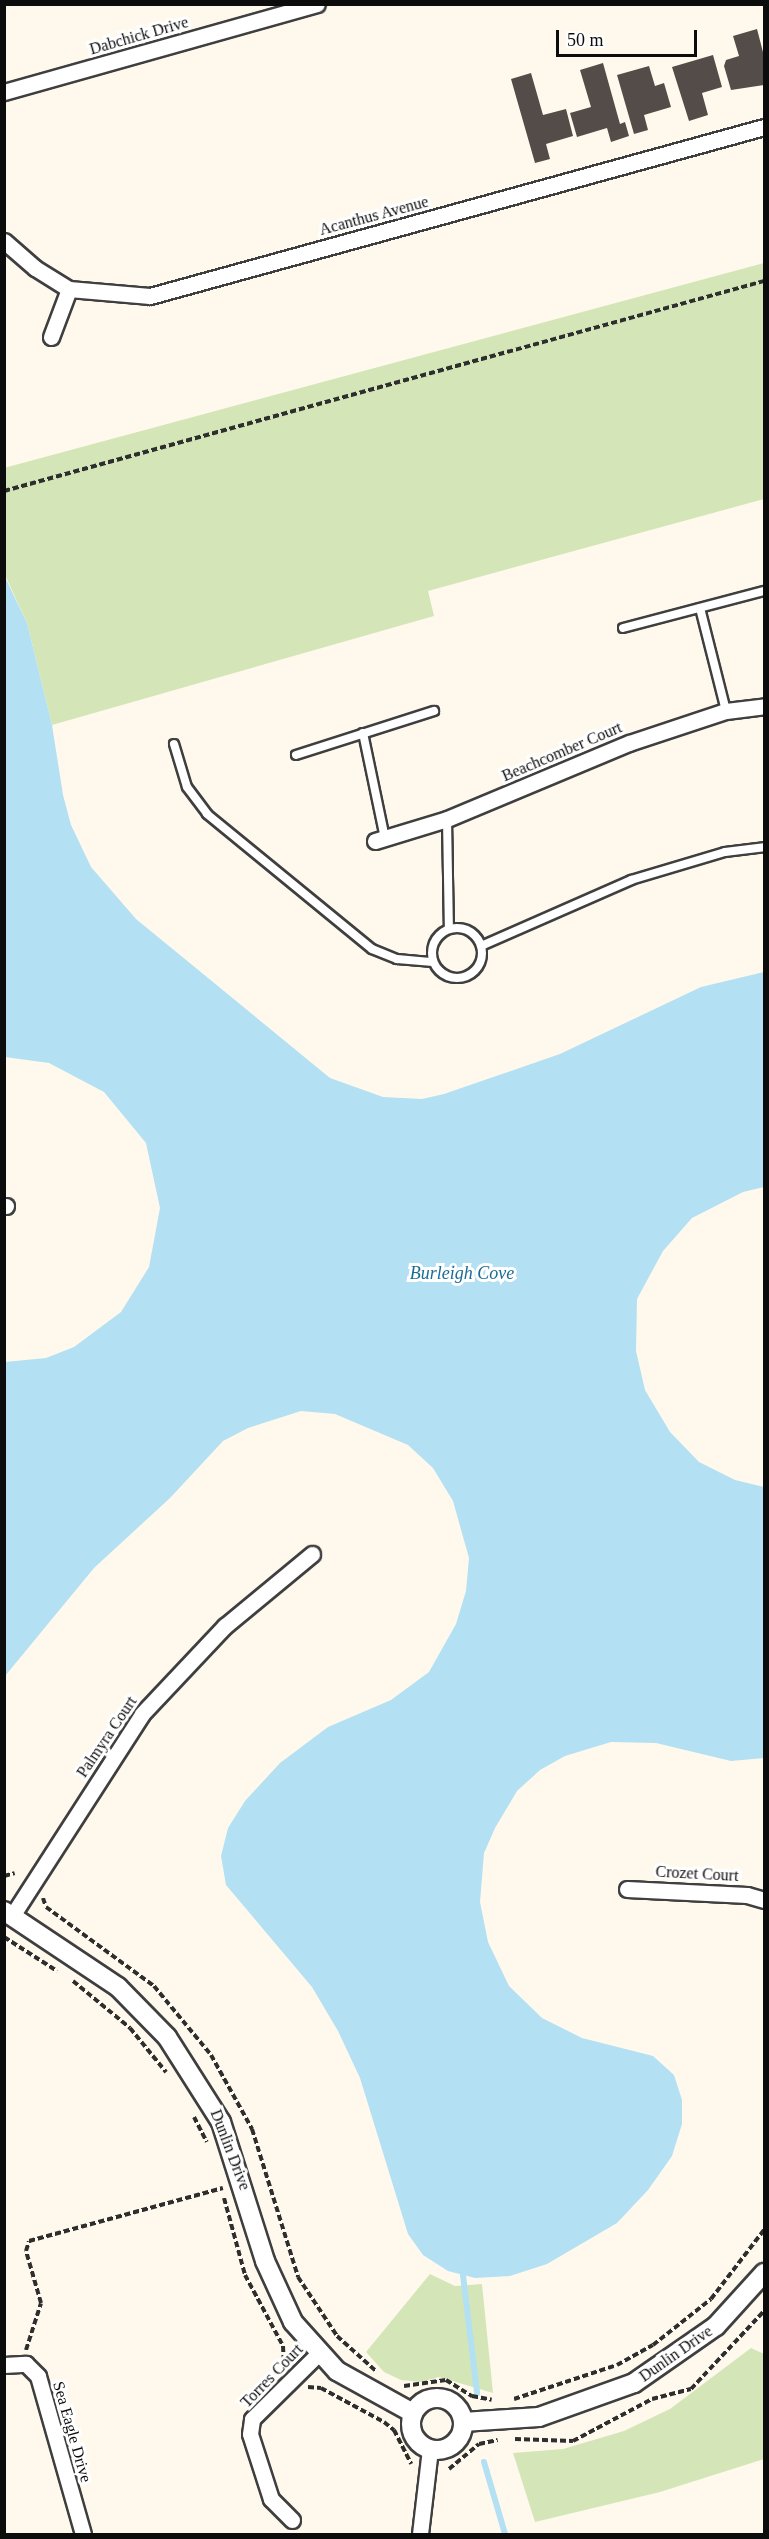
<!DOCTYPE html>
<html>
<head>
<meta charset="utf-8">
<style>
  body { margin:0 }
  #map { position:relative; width:769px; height:2539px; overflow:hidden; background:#fef9ec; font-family:Georgia,serif }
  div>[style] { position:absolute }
  .green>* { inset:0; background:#d4e6b7 }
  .water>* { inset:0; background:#b3e0f3 }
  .stream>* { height:6px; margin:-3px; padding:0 3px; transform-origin:3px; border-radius:3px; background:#b3e0f3 }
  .building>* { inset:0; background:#544c49 }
  .path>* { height:4px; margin-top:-2px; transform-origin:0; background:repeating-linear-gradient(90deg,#2e2e2e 0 6px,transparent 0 9px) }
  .roads { filter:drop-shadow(2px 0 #3f3f3f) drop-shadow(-2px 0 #3f3f3f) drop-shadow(0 2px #3f3f3f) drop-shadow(0 -2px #3f3f3f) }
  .service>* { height:8px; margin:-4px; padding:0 4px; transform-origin:4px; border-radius:4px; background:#fff }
  .service>.ring { margin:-4px; padding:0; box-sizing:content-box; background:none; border:8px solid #fff; border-radius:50% }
  .minor>* { height:15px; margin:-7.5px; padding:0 7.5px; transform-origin:7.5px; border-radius:7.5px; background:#fff }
  .tertiary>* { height:18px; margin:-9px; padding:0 9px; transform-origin:9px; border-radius:9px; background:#fff }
  .tertiary>.ring { margin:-9px; padding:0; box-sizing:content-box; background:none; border:18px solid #fff; border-radius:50% }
  span { translate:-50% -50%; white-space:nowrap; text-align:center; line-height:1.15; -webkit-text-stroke:6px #fff; paint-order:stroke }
  .street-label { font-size:16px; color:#0c0c0c }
  .water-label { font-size:18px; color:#1c6c96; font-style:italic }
  .frame { position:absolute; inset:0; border:6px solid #0c0c0c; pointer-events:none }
  .scale { position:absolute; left:556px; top:30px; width:141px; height:27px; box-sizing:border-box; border:3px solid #0c0c0c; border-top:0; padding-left:8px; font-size:18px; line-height:21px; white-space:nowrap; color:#0c0c0c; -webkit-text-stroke:4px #fff; paint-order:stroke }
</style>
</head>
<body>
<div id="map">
  <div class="green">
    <i style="clip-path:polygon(764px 263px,764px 499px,428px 591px,434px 616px,52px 725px,27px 623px,5px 575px,4px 468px)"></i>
    <i style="clip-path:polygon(430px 2274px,455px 2286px,482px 2284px,493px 2393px,439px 2377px,421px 2382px,401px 2380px,384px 2372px,366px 2352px)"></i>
    <i style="clip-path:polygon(751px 2348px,764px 2354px,764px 2459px,660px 2492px,535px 2522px,513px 2453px,563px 2449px,624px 2431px,670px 2409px)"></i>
  </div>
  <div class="water">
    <i style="clip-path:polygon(4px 575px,27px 623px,52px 725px,63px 795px,71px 825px,91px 867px,136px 919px,330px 1078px,383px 1097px,422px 1099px,444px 1094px,560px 1054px,701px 987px,764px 972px,764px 1187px,743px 1192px,692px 1218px,663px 1251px,637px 1299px,636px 1351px,645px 1390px,670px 1432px,699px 1462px,735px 1480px,764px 1487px,764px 1758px,731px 1761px,656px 1743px,611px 1742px,565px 1756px,540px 1770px,517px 1791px,495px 1828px,484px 1853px,480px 1902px,488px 1942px,509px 1986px,542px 2018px,582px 2038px,653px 2056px,674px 2075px,682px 2100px,682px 2124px,672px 2156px,648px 2190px,617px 2223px,547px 2264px,510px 2276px,475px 2278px,448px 2271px,423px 2255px,408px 2234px,360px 2078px,338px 2031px,312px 1987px,226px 1885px,221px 1856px,228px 1828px,245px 1801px,280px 1763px,328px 1727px,391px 1700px,429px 1672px,456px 1624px,466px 1591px,469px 1558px,453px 1501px,433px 1468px,408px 1445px,335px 1414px,301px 1411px,248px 1428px,223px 1441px,170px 1498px,94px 1568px,5px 1676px,5px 1362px,46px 1358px,74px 1347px,121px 1312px,149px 1267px,160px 1208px,146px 1143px,104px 1092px,49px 1063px,5px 1057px)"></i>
  </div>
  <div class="stream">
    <i style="left:463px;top:2275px;width:119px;rotate:83.2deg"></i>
    <i style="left:484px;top:2462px;width:75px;rotate:73.7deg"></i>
  </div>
  <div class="building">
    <i style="clip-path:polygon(757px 29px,764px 56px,764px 85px,731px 90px,724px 66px,726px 60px,739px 56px,733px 36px)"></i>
    <i style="clip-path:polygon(713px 55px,722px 87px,702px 93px,708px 115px,689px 121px,672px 67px)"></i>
    <i style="clip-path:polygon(603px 63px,620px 124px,625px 122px,629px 136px,611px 142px,607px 128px,577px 137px,570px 113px,591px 107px,580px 70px)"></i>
    <i style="clip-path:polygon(649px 66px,655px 86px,664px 83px,671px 107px,644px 115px,648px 130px,634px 134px,617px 75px)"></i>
    <i style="clip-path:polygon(531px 73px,543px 115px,566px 109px,573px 136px,546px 144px,550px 159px,535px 163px,511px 79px)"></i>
  </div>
  <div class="path">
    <i style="left:4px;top:491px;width:788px;rotate:-15.45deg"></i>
    <i style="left:4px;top:1876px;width:11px;rotate:-15deg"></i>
    <i style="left:43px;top:1898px;width:9px;rotate:72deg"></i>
    <i style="left:46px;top:1907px;width:134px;rotate:36.2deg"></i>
    <i style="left:154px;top:1986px;width:89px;rotate:50.4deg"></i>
    <i style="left:211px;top:2055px;width:85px;rotate:61deg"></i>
    <i style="left:252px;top:2129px;width:155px;rotate:72.7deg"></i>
    <i style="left:298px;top:2277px;width:71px;rotate:56.5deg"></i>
    <i style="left:337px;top:2336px;width:54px;rotate:42deg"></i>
    <i style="left:4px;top:1937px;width:63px;rotate:32.7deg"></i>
    <i style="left:73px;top:1981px;width:74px;rotate:39.5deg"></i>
    <i style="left:130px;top:2028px;width:57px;rotate:50.7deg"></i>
    <i style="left:194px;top:2117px;width:28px;rotate:63deg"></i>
    <i style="left:224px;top:2198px;width:80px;rotate:74.7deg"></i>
    <i style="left:245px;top:2275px;width:81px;rotate:61.8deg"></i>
    <i style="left:283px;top:2346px;width:17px;rotate:87deg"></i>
    <i style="left:26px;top:2350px;width:49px;rotate:-72.3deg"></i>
    <i style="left:41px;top:2303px;width:54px;rotate:-106.1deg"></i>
    <i style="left:26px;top:2251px;width:10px;rotate:-73deg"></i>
    <i style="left:29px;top:2241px;width:201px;rotate:-15.3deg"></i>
    <i style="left:404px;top:2386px;width:42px;rotate:-8.1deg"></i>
    <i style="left:446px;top:2380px;width:31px;rotate:32deg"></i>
    <i style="left:472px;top:2396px;width:20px;rotate:11deg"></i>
    <i style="left:308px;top:2387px;width:13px;rotate:4deg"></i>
    <i style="left:321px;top:2388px;width:72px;rotate:28.4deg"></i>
    <i style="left:384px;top:2422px;width:13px;rotate:39deg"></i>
    <i style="left:394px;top:2430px;width:38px;rotate:63deg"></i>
    <i style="left:514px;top:2399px;width:108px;rotate:-18.3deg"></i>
    <i style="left:617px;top:2365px;width:41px;rotate:-29.1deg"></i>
    <i style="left:653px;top:2345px;width:74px;rotate:-38.4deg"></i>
    <i style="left:711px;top:2299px;width:87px;rotate:-52.5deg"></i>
    <i style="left:515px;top:2439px;width:58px;rotate:2deg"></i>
    <i style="left:573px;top:2441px;width:89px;rotate:-28deg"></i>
    <i style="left:652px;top:2399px;width:40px;rotate:-14.4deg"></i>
    <i style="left:691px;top:2389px;width:107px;rotate:-46.9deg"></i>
    <i style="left:449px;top:2469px;width:39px;rotate:-40deg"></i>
    <i style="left:479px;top:2444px;width:19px;rotate:-12deg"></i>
  </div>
  <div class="roads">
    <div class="service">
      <i style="left:700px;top:608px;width:106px;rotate:75.8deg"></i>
      <i style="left:623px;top:628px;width:146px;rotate:-14.7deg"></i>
      <i style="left:363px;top:733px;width:107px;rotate:78.2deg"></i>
      <i style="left:174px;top:744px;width:45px;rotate:73.2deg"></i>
      <i style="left:187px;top:787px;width:34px;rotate:53deg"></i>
      <i style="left:207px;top:814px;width:213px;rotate:39.3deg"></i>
      <i style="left:372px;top:949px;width:27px;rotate:22deg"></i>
      <i style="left:397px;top:959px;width:36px;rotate:5deg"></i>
      <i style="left:296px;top:755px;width:145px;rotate:-17.7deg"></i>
      <i style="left:447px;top:819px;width:110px;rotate:89deg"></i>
      <i class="ring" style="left:432px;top:928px;width:42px;height:42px"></i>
      <i style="left:481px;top:946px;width:164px;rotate:-23.7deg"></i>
      <i style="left:631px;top:880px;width:98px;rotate:-16.6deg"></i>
      <i style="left:725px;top:852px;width:39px;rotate:-7deg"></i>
    </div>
    <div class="minor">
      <i style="left:4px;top:92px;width:325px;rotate:-15.7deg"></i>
      <i style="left:4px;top:241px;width:41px;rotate:41.1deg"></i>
      <i style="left:35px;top:268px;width:40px;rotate:32deg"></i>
      <i style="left:69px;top:289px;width:81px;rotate:4.9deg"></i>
      <i style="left:150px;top:296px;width:637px;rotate:-15.39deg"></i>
      <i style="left:51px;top:337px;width:51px;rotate:-69.4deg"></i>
      <i style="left:375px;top:841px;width:75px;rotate:-17deg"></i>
      <i style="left:447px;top:819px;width:197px;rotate:-22.7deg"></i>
      <i style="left:629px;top:743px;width:102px;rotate:-18.3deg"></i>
      <i style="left:726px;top:711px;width:38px;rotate:-7deg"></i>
      <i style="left:4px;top:1206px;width:2px"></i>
      <i style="left:627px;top:1889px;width:120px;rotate:2.9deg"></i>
      <i style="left:747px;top:1895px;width:18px;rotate:16deg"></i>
      <i style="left:12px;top:1916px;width:240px;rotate:-57.2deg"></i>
      <i style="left:142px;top:1714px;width:121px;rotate:-46.7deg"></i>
      <i style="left:225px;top:1626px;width:113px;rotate:-39.6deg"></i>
      <i style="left:4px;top:2365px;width:22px;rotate:-3deg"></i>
      <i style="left:26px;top:2364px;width:17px;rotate:45deg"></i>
      <i style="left:38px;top:2376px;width:164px;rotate:74.1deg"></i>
      <i style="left:292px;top:2520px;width:30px;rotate:-135deg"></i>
      <i style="left:271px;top:2499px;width:68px;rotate:-107.9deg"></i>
      <i style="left:250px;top:2434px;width:15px;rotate:-82deg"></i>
      <i style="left:252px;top:2419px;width:94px;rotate:-44.6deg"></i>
      <i style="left:420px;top:2534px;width:86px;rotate:-83.3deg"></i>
    </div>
    <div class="tertiary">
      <i style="left:4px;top:1911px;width:137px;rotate:33.7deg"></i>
      <i style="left:118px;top:1987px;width:70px;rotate:45.6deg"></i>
      <i style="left:167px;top:2037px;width:101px;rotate:57.6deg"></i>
      <i style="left:221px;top:2122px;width:146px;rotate:72.4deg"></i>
      <i style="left:265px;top:2261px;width:67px;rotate:65.3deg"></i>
      <i style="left:293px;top:2322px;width:66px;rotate:48.1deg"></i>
      <i style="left:337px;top:2371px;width:87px;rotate:28.9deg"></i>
      <i class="ring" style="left:411px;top:2398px;width:34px;height:34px"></i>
      <i style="left:463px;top:2422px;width:76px;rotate:-3.8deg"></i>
      <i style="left:539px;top:2417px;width:101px;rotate:-19.7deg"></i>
      <i style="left:634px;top:2383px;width:100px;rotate:-34.8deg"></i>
      <i style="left:716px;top:2326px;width:72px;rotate:-47.8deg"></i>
    </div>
  </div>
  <div class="street-label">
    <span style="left:139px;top:36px;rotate:-16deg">Dabchick Drive</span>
    <span style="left:374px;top:216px;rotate:-15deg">Acanthus Avenue</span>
    <span style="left:562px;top:752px;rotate:-23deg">Beachcomber Court</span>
    <span style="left:107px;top:1737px;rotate:-56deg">Palmyra Court</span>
    <span style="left:697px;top:1874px;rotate:3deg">Crozet Court</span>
    <span style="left:230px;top:2150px;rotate:69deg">Dunlin Drive</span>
    <span style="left:676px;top:2354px;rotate:-35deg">Dunlin Drive</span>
    <span style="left:272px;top:2376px;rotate:-46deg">Torres Court</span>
    <span style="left:72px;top:2432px;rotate:74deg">Sea Eagle Drive</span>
  </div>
  <div class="water-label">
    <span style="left:462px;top:1273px">Burleigh Cove</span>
  </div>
  <div class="frame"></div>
  <div class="scale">50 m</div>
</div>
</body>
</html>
